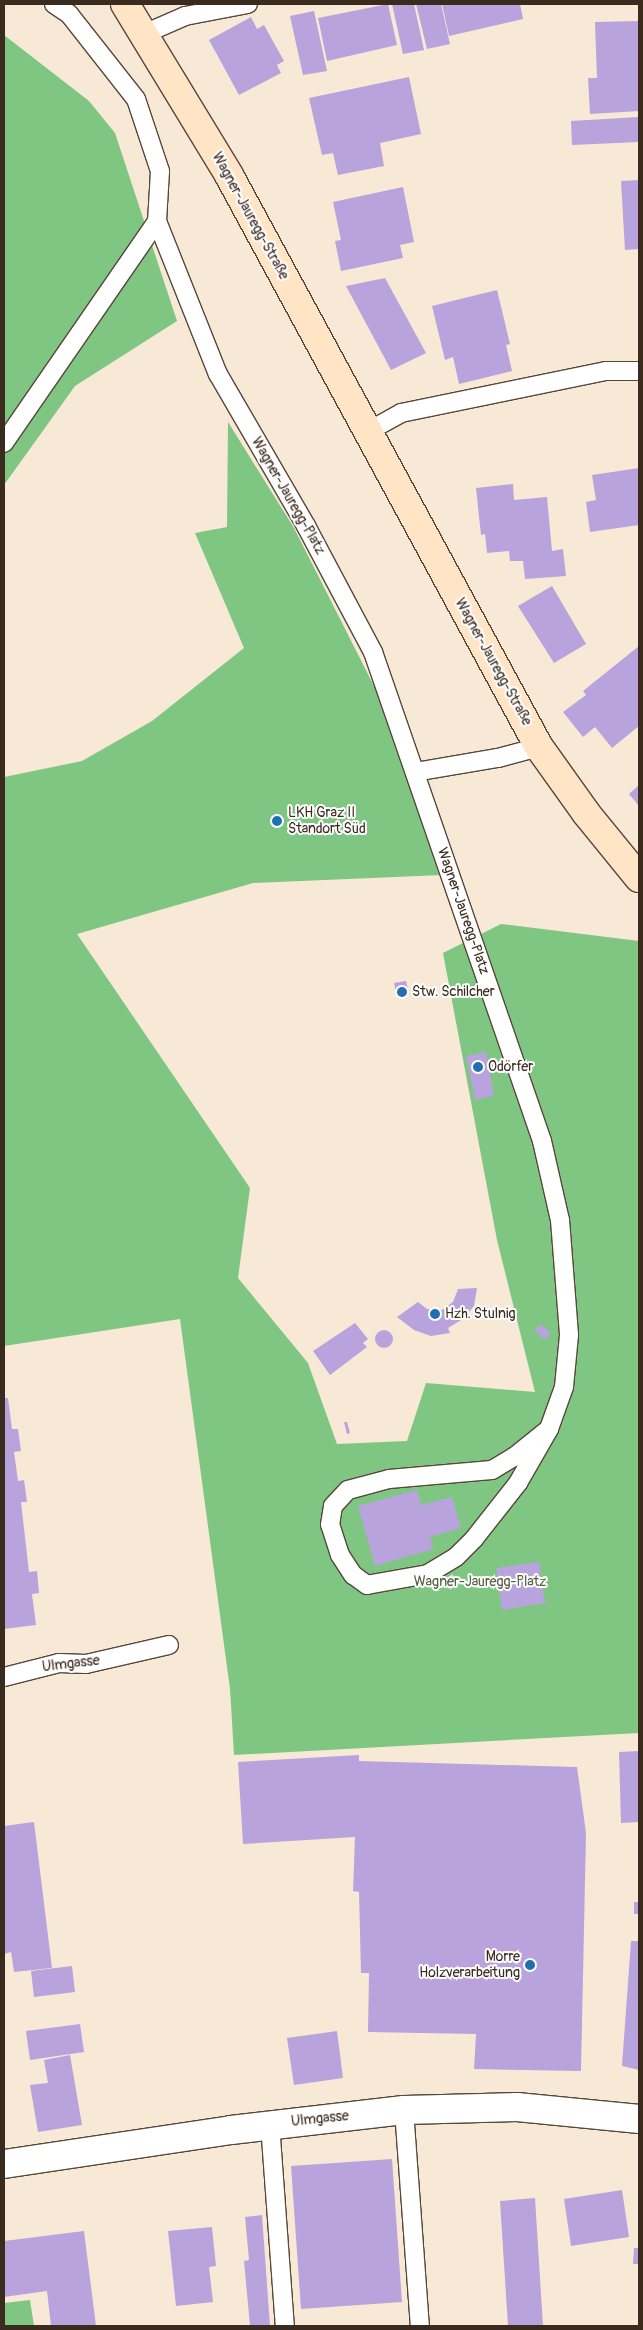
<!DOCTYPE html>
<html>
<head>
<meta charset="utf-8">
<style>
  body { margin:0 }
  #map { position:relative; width:643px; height:2330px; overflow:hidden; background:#f7e9d6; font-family:Pangolin,sans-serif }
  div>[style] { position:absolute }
  .green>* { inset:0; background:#7fc682 }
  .building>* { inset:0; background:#b8a3dd }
  .round { border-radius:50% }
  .roads { filter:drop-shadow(1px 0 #57473a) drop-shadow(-1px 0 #57473a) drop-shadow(0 1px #57473a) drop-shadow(0 -1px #57473a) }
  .service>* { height:18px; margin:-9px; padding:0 9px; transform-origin:9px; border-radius:9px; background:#fff }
  .minor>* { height:28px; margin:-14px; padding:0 14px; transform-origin:14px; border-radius:14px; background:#fff }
  .secondary>* { height:28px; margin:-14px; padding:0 14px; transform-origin:14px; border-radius:14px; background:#ffe4c6 }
  .dots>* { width:14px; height:14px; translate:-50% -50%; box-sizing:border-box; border:2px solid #fff; border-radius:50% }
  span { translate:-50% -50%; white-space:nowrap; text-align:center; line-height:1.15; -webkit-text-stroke:4px #fff; paint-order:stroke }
  .street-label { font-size:14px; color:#3b2a1e }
  .poi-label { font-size:14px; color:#3b2a1e }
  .left { translate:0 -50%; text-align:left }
  .right { translate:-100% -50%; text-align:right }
  .park-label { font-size:14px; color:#536141 }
  .frame { position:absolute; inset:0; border:5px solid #3b2a1e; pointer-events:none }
</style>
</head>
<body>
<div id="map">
  <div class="green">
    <i style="clip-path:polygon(4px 35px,89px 101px,115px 133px,177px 321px,75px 386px,4px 485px)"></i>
    <i style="clip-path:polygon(228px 422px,294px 528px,375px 688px,442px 875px,253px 883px,77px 934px,250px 1188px,238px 1278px,308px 1363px,337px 1444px,407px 1441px,426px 1383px,535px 1392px,497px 1240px,443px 953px,501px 924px,639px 941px,639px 1733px,234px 1755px,230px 1689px,180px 1319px,4px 1346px,4px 777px,82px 761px,152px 721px,244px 648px,195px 533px,227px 527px)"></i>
    <i style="clip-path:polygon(30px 2300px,34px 2326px,4px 2326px,4px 2303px)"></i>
  </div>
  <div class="building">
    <i style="clip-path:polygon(388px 4px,397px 45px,327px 61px,318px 18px)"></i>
    <i style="clip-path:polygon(392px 4px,414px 4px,424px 50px,403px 54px)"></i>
    <i style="clip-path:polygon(416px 4px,441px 4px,450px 44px,427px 49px)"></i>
    <i style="clip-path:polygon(442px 4px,520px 4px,523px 19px,449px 36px)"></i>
    <i style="clip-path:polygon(314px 11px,327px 71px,303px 75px,290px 16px)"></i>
    <i style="clip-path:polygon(251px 17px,257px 29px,264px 25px,284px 61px,277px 65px,281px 73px,239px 95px,209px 40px)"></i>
    <i style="clip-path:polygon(639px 21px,639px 111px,590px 114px,588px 78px,597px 78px,595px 22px)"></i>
    <i style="clip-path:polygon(409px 77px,421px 134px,380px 143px,384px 166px,338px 175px,333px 153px,322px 155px,309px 98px)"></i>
    <i style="clip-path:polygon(639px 117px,639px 142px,572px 145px,571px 121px)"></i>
    <i style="clip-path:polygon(639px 180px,639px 249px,625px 250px,621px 181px)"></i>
    <i style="clip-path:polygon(403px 187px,414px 242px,400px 245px,403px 258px,341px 271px,335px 241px,341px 240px,333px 202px)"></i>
    <i style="clip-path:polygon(385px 278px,426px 353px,391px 370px,346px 286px)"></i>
    <i style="clip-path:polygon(497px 290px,510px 344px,506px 345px,512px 371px,459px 384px,453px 357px,445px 360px,432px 306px)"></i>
    <i style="clip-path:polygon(639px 468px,639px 525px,590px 532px,586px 502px,596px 500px,592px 475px)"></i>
    <i style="clip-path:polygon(513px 484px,514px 500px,547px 497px,552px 551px,563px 549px,566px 576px,525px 579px,523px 561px,510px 561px,509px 551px,487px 553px,485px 534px,481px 535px,476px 488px)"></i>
    <i style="clip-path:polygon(552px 586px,586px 644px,554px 663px,518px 606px)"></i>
    <i style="clip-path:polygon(639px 646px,639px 726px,612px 748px,595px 727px,583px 737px,563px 712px,586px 695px,583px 691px)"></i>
    <i style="clip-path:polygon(639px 785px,639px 806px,629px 794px)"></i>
    <i style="clip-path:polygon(406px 981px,409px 994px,397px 997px,394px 983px)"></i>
    <i style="clip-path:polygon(486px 1052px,494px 1096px,475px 1100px,466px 1056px)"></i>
    <i style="clip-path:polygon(477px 1288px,474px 1306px,463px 1319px,448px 1328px,450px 1333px,431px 1336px,414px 1330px,397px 1317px,418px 1302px,427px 1309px,442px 1310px,453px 1302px,458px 1289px)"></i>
    <i style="clip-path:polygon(355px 1323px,368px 1339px,363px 1343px,367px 1347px,330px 1375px,313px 1351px)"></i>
    <i style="clip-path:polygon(541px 1324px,551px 1333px,545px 1340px,534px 1331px)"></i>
    <i class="round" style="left:375px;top:1330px;width:18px;height:18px"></i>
    <i style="clip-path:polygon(4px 1398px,8px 1398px,12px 1429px,18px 1429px,21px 1451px,14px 1452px,18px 1481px,24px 1480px,27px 1502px,21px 1502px,29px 1572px,37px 1571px,39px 1593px,32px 1594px,36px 1625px,4px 1629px)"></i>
    <i style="clip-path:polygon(344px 1422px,347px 1422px,350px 1433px,347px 1434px)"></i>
    <i style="clip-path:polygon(417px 1490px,421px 1505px,452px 1497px,461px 1528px,430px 1537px,433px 1549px,375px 1566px,358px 1506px)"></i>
    <i style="clip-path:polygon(539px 1562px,545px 1603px,502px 1610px,496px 1568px)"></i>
    <i style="clip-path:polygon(639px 1751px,639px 1822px,621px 1823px,619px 1752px)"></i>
    <i style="clip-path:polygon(359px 1755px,359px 1761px,577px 1767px,586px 1833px,581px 2071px,474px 2069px,476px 2034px,368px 2032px,369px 1973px,361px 1973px,359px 1892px,353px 1891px,355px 1837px,243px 1844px,238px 1762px)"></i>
    <i style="clip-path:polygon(34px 1822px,52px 1968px,14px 1972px,11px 1952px,4px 1954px,4px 1826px)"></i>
    <i style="clip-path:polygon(634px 1902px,639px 1902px,639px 1914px,634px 1914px)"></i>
    <i style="clip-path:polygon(631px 1941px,639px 1941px,639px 2070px,622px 2066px)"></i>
    <i style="clip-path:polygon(72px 1966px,75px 1992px,34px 1997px,31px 1971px)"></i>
    <i style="clip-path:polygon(80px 2024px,84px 2052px,30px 2060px,26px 2031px)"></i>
    <i style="clip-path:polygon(337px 2031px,343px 2078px,294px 2085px,287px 2038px)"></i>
    <i style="clip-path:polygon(70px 2055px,82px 2125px,38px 2132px,30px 2085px,48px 2083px,44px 2060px)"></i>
    <i style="clip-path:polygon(392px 2159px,402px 2302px,301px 2309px,291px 2166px)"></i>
    <i style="clip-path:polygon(622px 2190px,629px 2237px,571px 2246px,564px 2199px)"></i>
    <i style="clip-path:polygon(535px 2198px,543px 2326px,508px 2326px,500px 2201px)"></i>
    <i style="clip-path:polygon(262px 2215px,270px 2326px,250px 2326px,244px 2261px,249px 2260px,245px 2217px)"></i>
    <i style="clip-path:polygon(212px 2227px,216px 2266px,209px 2267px,213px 2302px,176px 2306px,168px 2231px)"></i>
    <i style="clip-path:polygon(84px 2231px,96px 2326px,51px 2326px,47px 2291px,4px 2297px,4px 2241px)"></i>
    <i style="clip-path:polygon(634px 2248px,639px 2248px,639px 2264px,633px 2264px)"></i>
  </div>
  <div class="roads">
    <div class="service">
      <i style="left:54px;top:4px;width:18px;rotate:34deg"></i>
      <i style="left:69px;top:14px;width:108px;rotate:51.8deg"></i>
      <i style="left:136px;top:99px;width:76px;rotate:71.6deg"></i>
      <i style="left:160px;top:171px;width:50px;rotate:93.4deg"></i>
      <i style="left:157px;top:221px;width:165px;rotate:68.3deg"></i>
      <i style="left:218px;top:374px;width:176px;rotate:59.9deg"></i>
      <i style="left:306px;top:526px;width:143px;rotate:62deg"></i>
      <i style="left:373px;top:652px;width:517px;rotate:70.93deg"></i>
      <i style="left:542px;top:1141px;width:81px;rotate:77.2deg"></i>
      <i style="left:560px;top:1220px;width:115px;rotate:85.5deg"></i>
      <i style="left:569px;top:1335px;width:52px;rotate:95.5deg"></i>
      <i style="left:564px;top:1387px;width:45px;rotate:109.7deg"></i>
      <i style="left:549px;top:1429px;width:62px;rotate:119.9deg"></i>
      <i style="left:518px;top:1483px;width:71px;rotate:128.2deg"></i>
      <i style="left:474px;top:1539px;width:25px;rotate:135deg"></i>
      <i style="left:456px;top:1557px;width:33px;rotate:149deg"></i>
      <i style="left:428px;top:1574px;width:62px;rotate:169.8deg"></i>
      <i style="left:367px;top:1585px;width:17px;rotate:-144deg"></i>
      <i style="left:353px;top:1575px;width:24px;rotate:-123deg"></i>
      <i style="left:340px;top:1555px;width:32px;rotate:-108deg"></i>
      <i style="left:330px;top:1525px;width:19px;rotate:-81deg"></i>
      <i style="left:333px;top:1506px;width:22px;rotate:-47deg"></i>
      <i style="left:348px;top:1490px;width:42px;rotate:-15deg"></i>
      <i style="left:389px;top:1479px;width:103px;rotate:-5deg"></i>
      <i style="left:492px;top:1470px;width:26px;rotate:-31deg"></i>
      <i style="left:514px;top:1457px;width:45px;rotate:-38.7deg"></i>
      <i style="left:144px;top:34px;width:45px;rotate:-23.7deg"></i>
      <i style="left:185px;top:16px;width:64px;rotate:-10.8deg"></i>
      <i style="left:367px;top:432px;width:39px;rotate:-29deg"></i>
      <i style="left:401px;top:413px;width:209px;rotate:-11.6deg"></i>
      <i style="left:606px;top:371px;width:33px"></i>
      <i style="left:4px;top:443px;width:270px;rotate:-55.4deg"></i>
      <i style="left:415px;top:772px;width:84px;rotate:-9.6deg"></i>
      <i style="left:498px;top:758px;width:42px;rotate:-15deg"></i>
      <i style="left:4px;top:1677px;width:57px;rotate:-14.3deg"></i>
      <i style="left:59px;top:1663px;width:27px;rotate:2deg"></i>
      <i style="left:86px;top:1664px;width:85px;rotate:-12.9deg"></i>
      <i style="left:404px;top:2110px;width:217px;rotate:85.8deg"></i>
      <i style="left:270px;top:2124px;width:203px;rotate:85.8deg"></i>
    </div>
    <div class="minor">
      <i style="left:4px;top:2164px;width:230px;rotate:-8.5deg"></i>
      <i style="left:231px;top:2130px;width:174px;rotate:-6.6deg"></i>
      <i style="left:404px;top:2110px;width:113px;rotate:-1.5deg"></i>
      <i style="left:517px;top:2107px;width:123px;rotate:5.6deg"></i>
    </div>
    <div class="secondary">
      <i style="left:125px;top:4px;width:202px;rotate:58.7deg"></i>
      <i style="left:230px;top:177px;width:648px;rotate:61.54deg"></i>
      <i style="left:539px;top:747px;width:81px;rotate:54.5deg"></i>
      <i style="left:586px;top:813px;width:84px;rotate:50.8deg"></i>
    </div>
  </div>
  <div class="dots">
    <i style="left:277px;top:821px;background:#1f6fb2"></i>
    <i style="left:402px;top:992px;background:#1f6fb2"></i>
    <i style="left:478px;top:1067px;background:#1f6fb2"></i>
    <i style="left:435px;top:1314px;background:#1f6fb2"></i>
    <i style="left:530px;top:1965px;background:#1f6fb2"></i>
  </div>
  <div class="street-label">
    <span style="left:250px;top:216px;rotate:61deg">Wagner-Jauregg-Straße</span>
    <span style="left:288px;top:496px;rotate:60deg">Wagner-Jauregg-Platz</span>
    <span style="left:493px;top:662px;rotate:61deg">Wagner-Jauregg-Straße</span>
    <span style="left:463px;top:911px;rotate:71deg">Wagner-Jauregg-Platz</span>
    <span style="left:71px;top:1664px;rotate:-7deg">Ulmgasse</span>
    <span style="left:320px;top:2119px;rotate:-6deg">Ulmgasse</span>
  </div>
  <div class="poi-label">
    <span class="left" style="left:288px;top:821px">LKH Graz II<br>Standort Süd</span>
    <span class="left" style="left:412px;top:992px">Stw. Schilcher</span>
    <span class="left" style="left:488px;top:1067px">Odörfer</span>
    <span class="left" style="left:445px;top:1314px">Hzh. Stulnig</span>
    <span class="right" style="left:520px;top:1965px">Morre<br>Holzverarbeitung</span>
  </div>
  <div class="park-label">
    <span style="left:480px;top:1582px">Wagner-Jauregg-Platz</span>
  </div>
  <div class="frame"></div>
</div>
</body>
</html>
